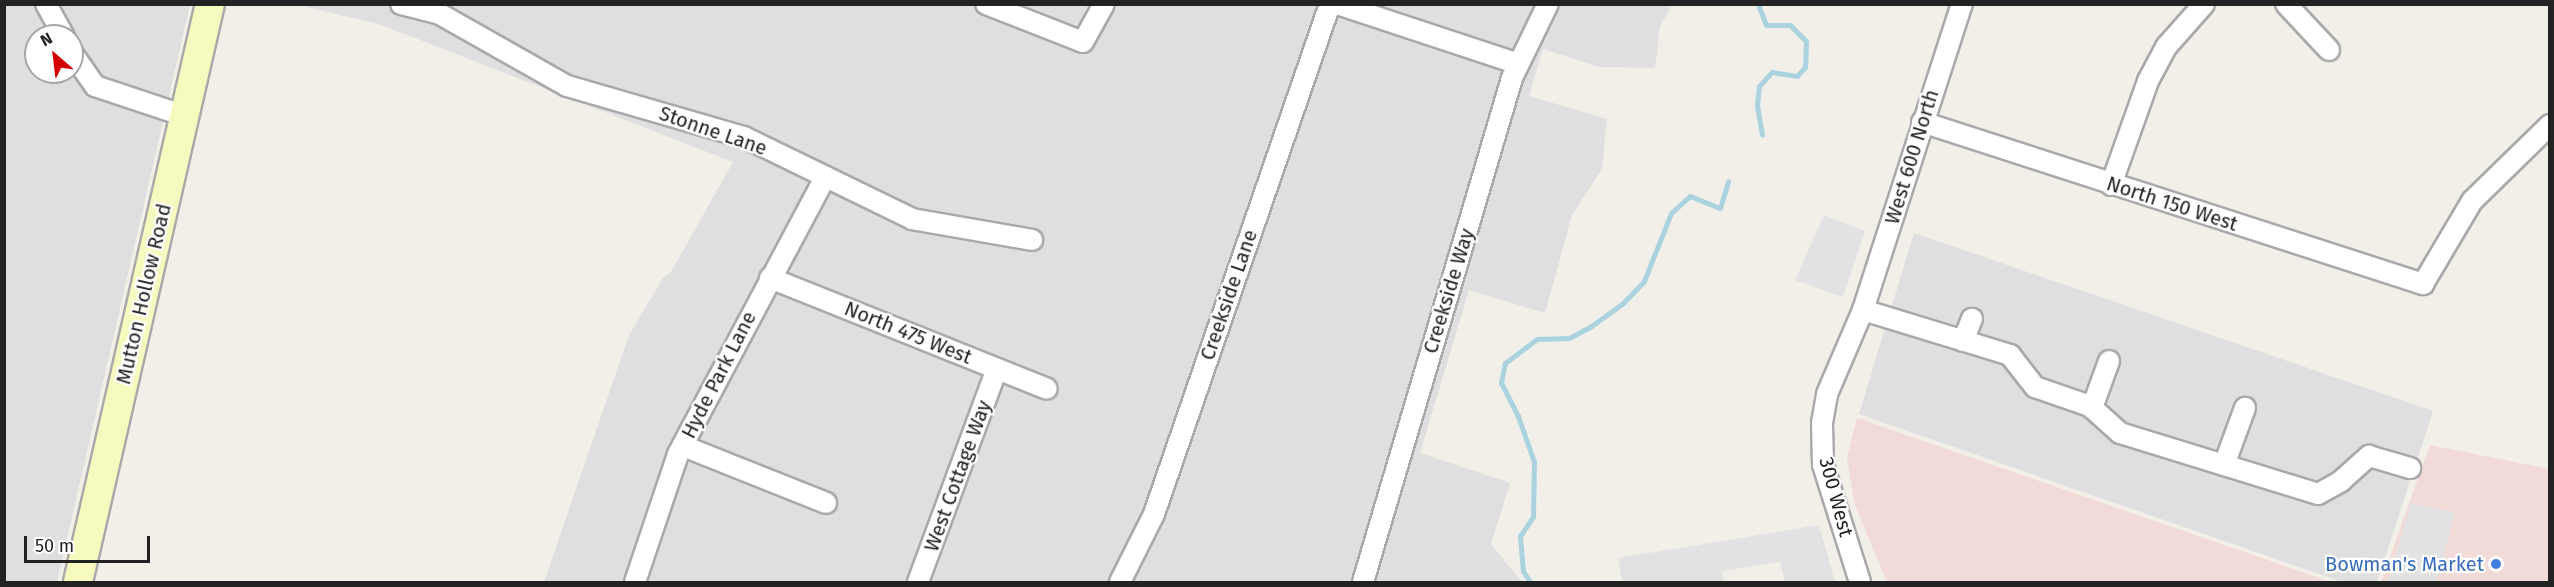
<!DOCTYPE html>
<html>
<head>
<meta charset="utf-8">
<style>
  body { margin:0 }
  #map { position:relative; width:2554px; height:587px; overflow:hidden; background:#f2efe9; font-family:"Fira Sans",sans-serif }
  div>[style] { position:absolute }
  .residential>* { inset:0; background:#e0dfdf }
  .commercial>* { inset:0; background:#f2dad9 }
  .parking>* { inset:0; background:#e2e2e2 }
  .stream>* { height:5px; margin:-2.5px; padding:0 2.5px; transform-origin:2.5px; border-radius:2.5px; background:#aad3df }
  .roads { filter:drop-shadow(2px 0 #a9a9a9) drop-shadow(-2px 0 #a9a9a9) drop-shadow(0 2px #a9a9a9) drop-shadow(0 -2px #a9a9a9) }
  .street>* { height:20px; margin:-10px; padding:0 10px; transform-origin:10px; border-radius:10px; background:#fff }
  .secondary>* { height:28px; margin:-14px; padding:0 14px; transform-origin:14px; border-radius:14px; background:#f7fabf }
  .dots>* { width:16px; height:16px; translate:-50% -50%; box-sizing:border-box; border:3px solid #fff; border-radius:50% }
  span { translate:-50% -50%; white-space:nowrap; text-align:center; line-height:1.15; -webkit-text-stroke:4.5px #fff; paint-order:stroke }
  .street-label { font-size:20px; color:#222 }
  .shop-label { font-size:20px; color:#366cbe }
  .right { translate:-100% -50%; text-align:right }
  .frame { position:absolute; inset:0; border:6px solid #222; pointer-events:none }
  .north { position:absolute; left:24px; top:24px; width:60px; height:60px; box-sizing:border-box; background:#fff; border:2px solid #a7a7a7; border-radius:50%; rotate:332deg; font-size:16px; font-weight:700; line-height:24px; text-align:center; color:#222 }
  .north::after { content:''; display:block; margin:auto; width:21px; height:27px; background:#d40000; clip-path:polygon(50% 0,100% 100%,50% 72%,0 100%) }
  .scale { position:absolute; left:24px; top:536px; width:126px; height:27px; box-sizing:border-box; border:3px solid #222; border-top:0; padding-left:8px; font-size:18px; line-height:21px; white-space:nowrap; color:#222; -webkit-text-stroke:4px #fff; paint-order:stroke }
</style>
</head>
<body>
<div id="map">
  <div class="residential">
    <i style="clip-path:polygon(evenodd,4px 5px,190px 5px,57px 582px,5px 582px,4px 5px,36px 36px,72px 36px,72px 72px,36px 72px,36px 36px)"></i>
    <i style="clip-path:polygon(298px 5px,1672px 5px,1660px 26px,1655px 68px,1599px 67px,1543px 49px,1529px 96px,1607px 119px,1602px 169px,1572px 215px,1545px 313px,1469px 290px,1420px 453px,1510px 483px,1491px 544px,1522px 582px,544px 582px,629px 335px,663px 278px,671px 272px,733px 162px,379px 24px)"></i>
    <i style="clip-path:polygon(1914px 233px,2433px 411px,2377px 582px,2342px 582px,1859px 414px)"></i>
  </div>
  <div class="commercial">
    <i style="clip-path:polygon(1857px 418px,2331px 582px,1887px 582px,1855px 505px,1847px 458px)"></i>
    <i style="clip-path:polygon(2430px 445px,2549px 469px,2549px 582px,2381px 582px)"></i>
  </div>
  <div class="parking">
    <i style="clip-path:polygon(1824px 215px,1865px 231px,1843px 297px,1795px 280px)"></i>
    <i style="clip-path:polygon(2411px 503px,2455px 513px,2436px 582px,2388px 582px)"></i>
    <i style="clip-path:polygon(1819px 525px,1835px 582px,1785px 582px,1780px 562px,1722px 571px,1724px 582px,1622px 582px,1618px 558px)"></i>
  </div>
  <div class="stream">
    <i style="left:1758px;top:4px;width:22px;rotate:69deg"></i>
    <i style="left:1766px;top:25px;width:24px"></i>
    <i style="left:1790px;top:25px;width:23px;rotate:45deg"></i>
    <i style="left:1806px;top:41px;width:26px;rotate:92deg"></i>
    <i style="left:1805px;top:67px;width:12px;rotate:132deg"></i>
    <i style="left:1797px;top:76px;width:25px;rotate:-171deg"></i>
    <i style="left:1772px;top:72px;width:19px;rotate:133deg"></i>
    <i style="left:1759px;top:86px;width:20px;rotate:96deg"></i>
    <i style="left:1757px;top:106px;width:29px;rotate:80deg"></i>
    <i style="left:1530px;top:582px;width:13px;rotate:-122deg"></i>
    <i style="left:1523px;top:571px;width:35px;rotate:-95deg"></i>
    <i style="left:1520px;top:536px;width:23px;rotate:-56deg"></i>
    <i style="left:1533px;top:517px;width:55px;rotate:-89deg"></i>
    <i style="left:1534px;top:462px;width:49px;rotate:-109.2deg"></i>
    <i style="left:1518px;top:416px;width:37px;rotate:-117deg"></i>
    <i style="left:1501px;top:383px;width:20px;rotate:-79deg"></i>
    <i style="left:1505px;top:363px;width:40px;rotate:-37deg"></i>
    <i style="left:1537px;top:339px;width:32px;rotate:-2deg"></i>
    <i style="left:1569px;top:338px;width:24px;rotate:-28deg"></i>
    <i style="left:1590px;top:327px;width:41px;rotate:-36deg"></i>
    <i style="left:1623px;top:303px;width:30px;rotate:-46deg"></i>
    <i style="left:1644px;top:281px;width:73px;rotate:-68.3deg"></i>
    <i style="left:1671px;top:213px;width:25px;rotate:-42deg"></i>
    <i style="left:1690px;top:196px;width:32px;rotate:22deg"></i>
    <i style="left:1720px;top:208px;width:28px;rotate:-73deg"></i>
  </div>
  <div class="roads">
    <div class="street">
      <i style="left:46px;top:4px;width:37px;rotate:61deg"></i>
      <i style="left:401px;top:4px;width:38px;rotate:14deg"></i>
      <i style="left:438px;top:13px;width:148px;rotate:29.5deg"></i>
      <i style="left:567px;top:86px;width:184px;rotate:16.1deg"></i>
      <i style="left:744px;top:137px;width:187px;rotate:26deg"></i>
      <i style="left:912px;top:219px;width:122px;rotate:9.9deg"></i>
      <i style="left:986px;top:4px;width:104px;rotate:21.4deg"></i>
      <i style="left:1083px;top:42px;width:43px;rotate:-61.1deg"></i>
      <i style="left:1337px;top:4px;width:191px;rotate:18.3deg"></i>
      <i style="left:2286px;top:4px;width:63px;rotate:46.9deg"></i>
      <i style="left:72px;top:53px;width:40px;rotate:55.1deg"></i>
      <i style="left:95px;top:86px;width:95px;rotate:18.4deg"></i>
      <i style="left:1922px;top:122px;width:527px;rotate:17.92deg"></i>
      <i style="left:2423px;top:284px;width:96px;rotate:-59.4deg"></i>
      <i style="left:2472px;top:201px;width:109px;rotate:-44.3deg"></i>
      <i style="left:2111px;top:185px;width:110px;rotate:-70.4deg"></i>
      <i style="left:2148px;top:81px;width:38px;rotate:-62deg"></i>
      <i style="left:2166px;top:47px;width:57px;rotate:-48.5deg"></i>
      <i style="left:770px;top:278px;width:298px;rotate:21.8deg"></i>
      <i style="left:1863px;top:310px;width:154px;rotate:17deg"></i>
      <i style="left:2010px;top:355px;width:41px;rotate:52deg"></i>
      <i style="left:2035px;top:387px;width:58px;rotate:19.1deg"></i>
      <i style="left:2090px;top:406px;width:40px;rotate:42deg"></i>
      <i style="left:2120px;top:433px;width:207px;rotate:17.1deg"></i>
      <i style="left:2318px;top:494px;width:26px;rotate:-29deg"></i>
      <i style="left:2341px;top:481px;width:38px;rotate:-42deg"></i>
      <i style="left:2369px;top:456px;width:43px;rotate:16.3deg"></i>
      <i style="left:1963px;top:341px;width:24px;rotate:-68deg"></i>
      <i style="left:2092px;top:408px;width:50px;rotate:-70.1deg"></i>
      <i style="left:683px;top:446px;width:154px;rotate:21.7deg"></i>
      <i style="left:2224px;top:465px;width:61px;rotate:-69.8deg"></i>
      <i style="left:635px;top:582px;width:135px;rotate:-71.4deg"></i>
      <i style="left:678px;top:454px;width:314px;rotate:-62deg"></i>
      <i style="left:918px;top:582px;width:227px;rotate:-69.7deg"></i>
      <i style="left:1120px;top:582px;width:76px;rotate:-63.4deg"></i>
      <i style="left:1154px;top:514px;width:540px;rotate:-70.96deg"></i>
      <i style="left:1363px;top:582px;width:526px;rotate:-73.53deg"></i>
      <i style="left:1512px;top:78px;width:82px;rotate:-64.1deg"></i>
      <i style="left:1860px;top:582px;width:123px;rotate:-107.5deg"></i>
      <i style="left:1823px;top:465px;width:42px;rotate:-91.4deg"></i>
      <i style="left:1822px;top:423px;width:29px;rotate:-80deg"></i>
      <i style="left:1827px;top:394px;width:91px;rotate:-66.8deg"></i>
      <i style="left:1863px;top:310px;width:322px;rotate:-72.1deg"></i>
    </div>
    <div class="secondary">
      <i style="left:78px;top:582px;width:593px;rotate:-77.14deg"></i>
    </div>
  </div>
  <div class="dots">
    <i style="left:2496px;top:564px;background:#3f7fe0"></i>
  </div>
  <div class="street-label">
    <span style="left:713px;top:131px;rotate:19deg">Stonne Lane</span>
    <span style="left:1912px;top:157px;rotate:-73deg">West 600 North</span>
    <span style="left:2172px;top:204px;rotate:18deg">North 150 West</span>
    <span style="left:1449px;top:291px;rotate:-73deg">Creekside Way</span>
    <span style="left:144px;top:294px;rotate:-77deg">Mutton Hollow Road</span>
    <span style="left:1229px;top:295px;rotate:-71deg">Creekside Lane</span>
    <span style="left:908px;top:333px;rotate:22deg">North 475 West</span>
    <span style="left:719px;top:375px;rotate:-63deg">Hyde Park Lane</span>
    <span style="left:958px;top:476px;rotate:-70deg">West Cottage Way</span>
    <span style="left:1836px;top:497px;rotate:75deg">300 West</span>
  </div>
  <div class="shop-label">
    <span class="right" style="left:2484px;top:564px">Bowman's Market</span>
  </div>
  <div class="frame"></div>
  <div class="north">N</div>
  <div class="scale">50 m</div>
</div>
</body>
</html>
